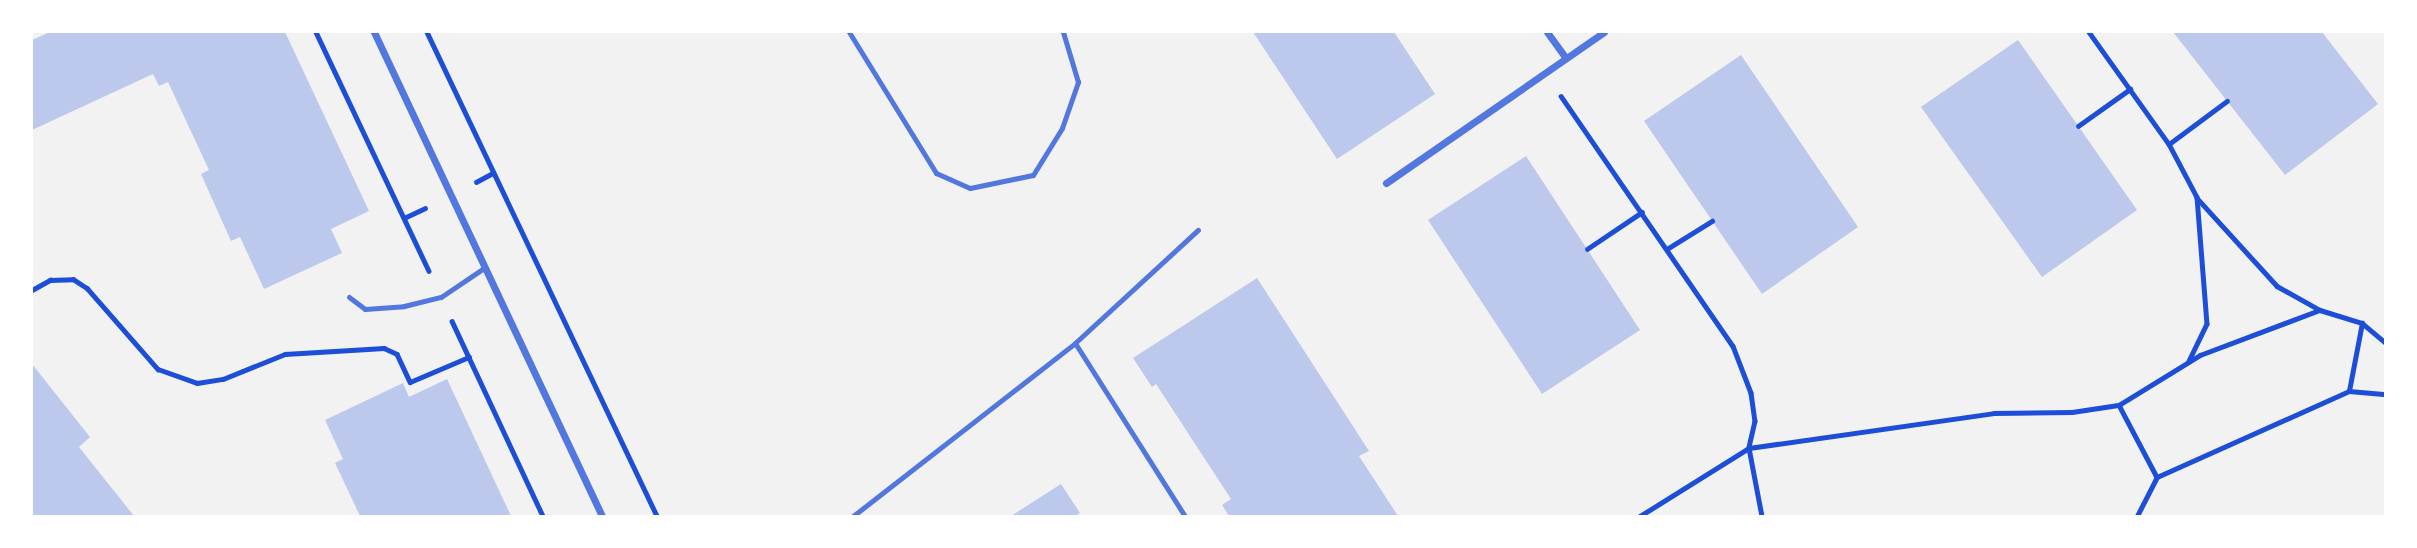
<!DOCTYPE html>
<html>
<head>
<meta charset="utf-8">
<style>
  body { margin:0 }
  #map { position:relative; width:2417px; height:548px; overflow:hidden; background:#f2f2f2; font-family:"Crimson Pro",serif }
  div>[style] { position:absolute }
  .building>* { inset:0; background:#bdc9ec }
  .path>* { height:4.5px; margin:-2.25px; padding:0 2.25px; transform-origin:2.25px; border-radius:2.25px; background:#1d4ed8 }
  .service>* { height:5px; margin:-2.5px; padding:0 2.5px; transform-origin:2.5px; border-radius:2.5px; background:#5277de }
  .minor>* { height:7px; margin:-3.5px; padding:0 3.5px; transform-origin:3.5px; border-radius:3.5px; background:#5277de }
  span { translate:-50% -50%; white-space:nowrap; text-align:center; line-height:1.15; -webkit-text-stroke:5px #fff; paint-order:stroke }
  .frame { position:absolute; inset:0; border:33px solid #fff; pointer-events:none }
</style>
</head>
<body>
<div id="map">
  <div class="building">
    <i style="clip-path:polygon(50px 32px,285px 32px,369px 211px,331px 229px,342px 253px,264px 289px,240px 237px,231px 241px,201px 174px,209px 170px,168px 82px,159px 86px,153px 74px,32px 130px,32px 40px)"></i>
    <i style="clip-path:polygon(1253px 32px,1394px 32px,1435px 94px,1337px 159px)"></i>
    <i style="clip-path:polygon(2173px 32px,2322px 32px,2378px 104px,2285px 175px)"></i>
    <i style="clip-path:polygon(2018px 40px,2137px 210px,2042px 277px,1921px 107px)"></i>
    <i style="clip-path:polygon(1741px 55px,1858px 227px,1762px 294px,1644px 121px)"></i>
    <i style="clip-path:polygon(1526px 156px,1640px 330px,1542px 394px,1428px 220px)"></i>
    <i style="clip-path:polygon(1257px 278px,1369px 451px,1359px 456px,1398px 516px,1229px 516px,1222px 505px,1231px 499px,1156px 384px,1152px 387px,1133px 358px)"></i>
    <i style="clip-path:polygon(32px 364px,90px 437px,79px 447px,134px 516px,32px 516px)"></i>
    <i style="clip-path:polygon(447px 379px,511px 516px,360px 516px,335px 463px,343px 459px,325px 420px,403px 383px,409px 397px)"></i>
    <i style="clip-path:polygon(1061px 484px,1080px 513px,1075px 516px,1011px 516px)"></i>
  </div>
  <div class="path">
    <i style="left:316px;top:32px;width:264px;rotate:64.7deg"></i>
    <i style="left:427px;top:32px;width:536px;rotate:64.58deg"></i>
    <i style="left:2089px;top:32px;width:138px;rotate:54.5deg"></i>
    <i style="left:2169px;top:144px;width:60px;rotate:62.2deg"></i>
    <i style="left:2197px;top:197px;width:127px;rotate:85.5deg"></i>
    <i style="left:2207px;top:324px;width:41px;rotate:115.9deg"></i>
    <i style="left:1561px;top:96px;width:303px;rotate:55.5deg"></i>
    <i style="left:1733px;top:346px;width:50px;rotate:69deg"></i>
    <i style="left:1751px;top:393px;width:28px;rotate:82deg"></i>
    <i style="left:1755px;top:421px;width:28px;rotate:103deg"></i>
    <i style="left:1749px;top:448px;width:69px;rotate:79.2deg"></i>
    <i style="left:2078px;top:126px;width:64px;rotate:-35.4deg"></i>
    <i style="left:2169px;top:144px;width:72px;rotate:-36.6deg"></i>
    <i style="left:476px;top:182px;width:19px;rotate:-28deg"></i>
    <i style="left:2197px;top:198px;width:119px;rotate:47.7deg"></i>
    <i style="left:2277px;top:286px;width:49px;rotate:29.2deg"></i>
    <i style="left:404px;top:218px;width:23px;rotate:-25deg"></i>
    <i style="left:1587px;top:249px;width:66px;rotate:-33.9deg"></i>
    <i style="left:1667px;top:249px;width:53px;rotate:-31.9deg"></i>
    <i style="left:32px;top:290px;width:21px;rotate:-29deg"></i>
    <i style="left:50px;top:280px;width:23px;rotate:-2deg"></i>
    <i style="left:73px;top:279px;width:17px;rotate:33deg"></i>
    <i style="left:87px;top:288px;width:108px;rotate:48.8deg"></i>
    <i style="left:158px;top:369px;width:41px;rotate:19.7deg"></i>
    <i style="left:197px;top:383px;width:26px;rotate:-9deg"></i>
    <i style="left:223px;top:379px;width:67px;rotate:-22deg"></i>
    <i style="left:285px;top:354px;width:99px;rotate:-3.5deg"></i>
    <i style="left:384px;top:348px;width:14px;rotate:25deg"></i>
    <i style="left:397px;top:354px;width:31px;rotate:65deg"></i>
    <i style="left:410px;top:382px;width:64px;rotate:-23deg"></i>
    <i style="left:452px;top:321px;width:215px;rotate:65deg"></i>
    <i style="left:2349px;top:391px;width:69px;rotate:-79.2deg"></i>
    <i style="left:2119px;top:405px;width:95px;rotate:-31.7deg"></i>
    <i style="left:2200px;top:355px;width:128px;rotate:-20.6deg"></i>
    <i style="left:2320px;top:310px;width:44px;rotate:17.2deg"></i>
    <i style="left:2362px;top:323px;width:31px;rotate:40deg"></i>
    <i style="left:1640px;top:516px;width:128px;rotate:-32deg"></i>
    <i style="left:1749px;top:448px;width:247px;rotate:-8.1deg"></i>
    <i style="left:1994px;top:413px;width:78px;rotate:-0.7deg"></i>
    <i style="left:2072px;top:412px;width:48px;rotate:-8.5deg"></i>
    <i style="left:2119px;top:405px;width:81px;rotate:62.2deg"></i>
    <i style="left:2137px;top:516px;width:44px;rotate:-62.9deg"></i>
    <i style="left:2157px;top:477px;width:210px;rotate:-24.1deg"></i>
    <i style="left:2349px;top:391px;width:37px;rotate:5deg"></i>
  </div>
  <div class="service">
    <i style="left:849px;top:32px;width:166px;rotate:58.3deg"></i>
    <i style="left:936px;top:173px;width:37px;rotate:24deg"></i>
    <i style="left:970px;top:188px;width:64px;rotate:-11.7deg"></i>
    <i style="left:1033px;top:175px;width:55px;rotate:-58.3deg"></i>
    <i style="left:1062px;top:128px;width:49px;rotate:-70.8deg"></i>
    <i style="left:1078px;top:82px;width:52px;rotate:-106.7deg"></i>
    <i style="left:349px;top:297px;width:20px;rotate:37deg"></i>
    <i style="left:365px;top:309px;width:39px;rotate:-4deg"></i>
    <i style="left:404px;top:306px;width:38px;rotate:-14deg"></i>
    <i style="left:441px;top:297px;width:52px;rotate:-34deg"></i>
    <i style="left:1075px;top:343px;width:205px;rotate:57.6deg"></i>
    <i style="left:853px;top:516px;width:281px;rotate:-37.9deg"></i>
    <i style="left:1075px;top:343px;width:167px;rotate:-42.6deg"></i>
  </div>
  <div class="minor">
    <i style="left:374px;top:32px;width:535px;rotate:64.78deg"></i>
    <i style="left:1547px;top:32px;width:31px;rotate:54deg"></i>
    <i style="left:1386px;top:183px;width:265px;rotate:-34.7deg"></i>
  </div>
  <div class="frame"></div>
</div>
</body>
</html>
